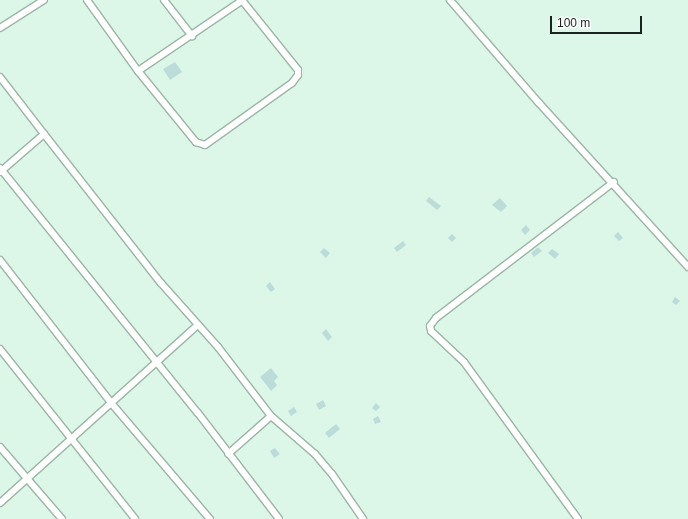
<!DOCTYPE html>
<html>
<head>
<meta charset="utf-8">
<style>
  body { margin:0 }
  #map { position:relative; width:688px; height:519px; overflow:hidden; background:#dcf7e8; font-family:Arial,sans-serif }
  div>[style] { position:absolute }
  .building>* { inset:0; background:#bcdcd9 }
  .roads { filter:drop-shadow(1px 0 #9cb5a7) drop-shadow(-1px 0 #9cb5a7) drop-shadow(0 1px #9cb5a7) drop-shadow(0 -1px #9cb5a7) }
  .street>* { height:6px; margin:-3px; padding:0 3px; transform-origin:3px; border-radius:3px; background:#fff }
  span { translate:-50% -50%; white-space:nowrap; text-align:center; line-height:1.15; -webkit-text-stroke:3px #fff; paint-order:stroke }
  .scale { position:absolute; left:550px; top:16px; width:92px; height:18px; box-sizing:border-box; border:2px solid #19231e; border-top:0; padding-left:5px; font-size:12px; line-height:14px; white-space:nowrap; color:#19231e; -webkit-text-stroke:3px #fff; paint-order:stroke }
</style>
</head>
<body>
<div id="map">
  <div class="building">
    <i style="clip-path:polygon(175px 62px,182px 72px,170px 80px,163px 69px)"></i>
    <i style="clip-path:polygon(429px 197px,441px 206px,437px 210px,426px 201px)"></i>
    <i style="clip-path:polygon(500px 198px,507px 206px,501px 212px,492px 205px)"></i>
    <i style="clip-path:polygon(526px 225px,530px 230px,525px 235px,521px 230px)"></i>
    <i style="clip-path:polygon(618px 232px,623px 238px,619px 241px,614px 236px)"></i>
    <i style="clip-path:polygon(452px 234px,456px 238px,452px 242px,448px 238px)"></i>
    <i style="clip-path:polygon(403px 241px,406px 245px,397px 252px,394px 248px)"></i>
    <i style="clip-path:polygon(538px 247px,542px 251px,534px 257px,531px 253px)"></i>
    <i style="clip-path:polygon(324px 248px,330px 253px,326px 258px,320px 252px)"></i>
    <i style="clip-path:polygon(552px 249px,559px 254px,555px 259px,548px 253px)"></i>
    <i style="clip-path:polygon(270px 282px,275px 289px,271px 292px,266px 286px)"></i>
    <i style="clip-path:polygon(675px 297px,680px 301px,676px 305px,672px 302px)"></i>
    <i style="clip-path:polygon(326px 329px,332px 337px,328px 341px,322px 333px)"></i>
    <i style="clip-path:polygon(271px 368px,278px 377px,274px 381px,277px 385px,271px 391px,260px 377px)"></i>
    <i style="clip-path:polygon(323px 400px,326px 406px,319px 410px,316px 404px)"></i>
    <i style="clip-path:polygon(376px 403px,380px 407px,376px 411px,372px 408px)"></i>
    <i style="clip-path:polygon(294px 407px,297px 412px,291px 416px,288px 411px)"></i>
    <i style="clip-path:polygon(378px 416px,381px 422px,375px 424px,373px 419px)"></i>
    <i style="clip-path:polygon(336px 424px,340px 429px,329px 438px,325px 433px)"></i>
    <i style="clip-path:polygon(275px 448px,280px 454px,274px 458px,270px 451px)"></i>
  </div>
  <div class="roads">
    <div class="street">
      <i style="left:87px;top:0;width:87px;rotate:54.3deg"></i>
      <i style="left:138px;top:71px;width:127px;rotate:-34.1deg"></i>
      <i style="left:164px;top:0;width:46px;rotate:52.1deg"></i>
      <i style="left:450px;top:0;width:136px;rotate:49.2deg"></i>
      <i style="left:539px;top:103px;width:222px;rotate:47.7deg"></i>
      <i style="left:0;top:28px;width:52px;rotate:-32.5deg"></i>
      <i style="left:138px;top:71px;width:92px;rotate:50.8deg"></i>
      <i style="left:196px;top:142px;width:9px;rotate:18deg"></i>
      <i style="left:205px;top:145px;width:107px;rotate:-35.5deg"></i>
      <i style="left:292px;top:83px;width:10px;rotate:-53deg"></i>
      <i style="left:298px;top:75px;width:5px;rotate:-90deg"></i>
      <i style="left:298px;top:70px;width:90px;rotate:-128.7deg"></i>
      <i style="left:0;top:77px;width:72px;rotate:52.3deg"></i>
      <i style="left:44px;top:134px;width:58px;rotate:139.2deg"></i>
      <i style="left:44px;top:134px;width:189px;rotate:51.9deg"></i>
      <i style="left:161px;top:283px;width:86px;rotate:48.3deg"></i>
      <i style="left:218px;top:347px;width:87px;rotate:52.5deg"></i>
      <i style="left:271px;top:416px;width:57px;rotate:138.5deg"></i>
      <i style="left:0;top:168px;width:315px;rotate:51.1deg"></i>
      <i style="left:198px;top:413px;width:133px;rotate:52.6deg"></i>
      <i style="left:0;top:260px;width:182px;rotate:52.1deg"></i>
      <i style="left:112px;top:404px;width:151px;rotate:49.6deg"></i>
      <i style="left:0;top:349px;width:217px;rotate:51.5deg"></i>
      <i style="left:271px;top:416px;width:58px;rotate:40.8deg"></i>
      <i style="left:315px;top:454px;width:26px;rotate:50deg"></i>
      <i style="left:332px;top:474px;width:55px;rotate:55.4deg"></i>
      <i style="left:0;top:447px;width:95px;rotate:49.3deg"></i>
      <i style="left:0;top:503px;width:266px;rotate:-42deg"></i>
      <i style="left:578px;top:519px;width:194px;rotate:-126deg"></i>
      <i style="left:464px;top:362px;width:45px;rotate:-136.8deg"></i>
      <i style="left:431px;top:331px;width:5px;rotate:-101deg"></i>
      <i style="left:430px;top:326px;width:10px;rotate:-53deg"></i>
      <i style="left:436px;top:318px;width:224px;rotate:-37.4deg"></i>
    </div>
  </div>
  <div class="scale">100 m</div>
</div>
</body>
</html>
